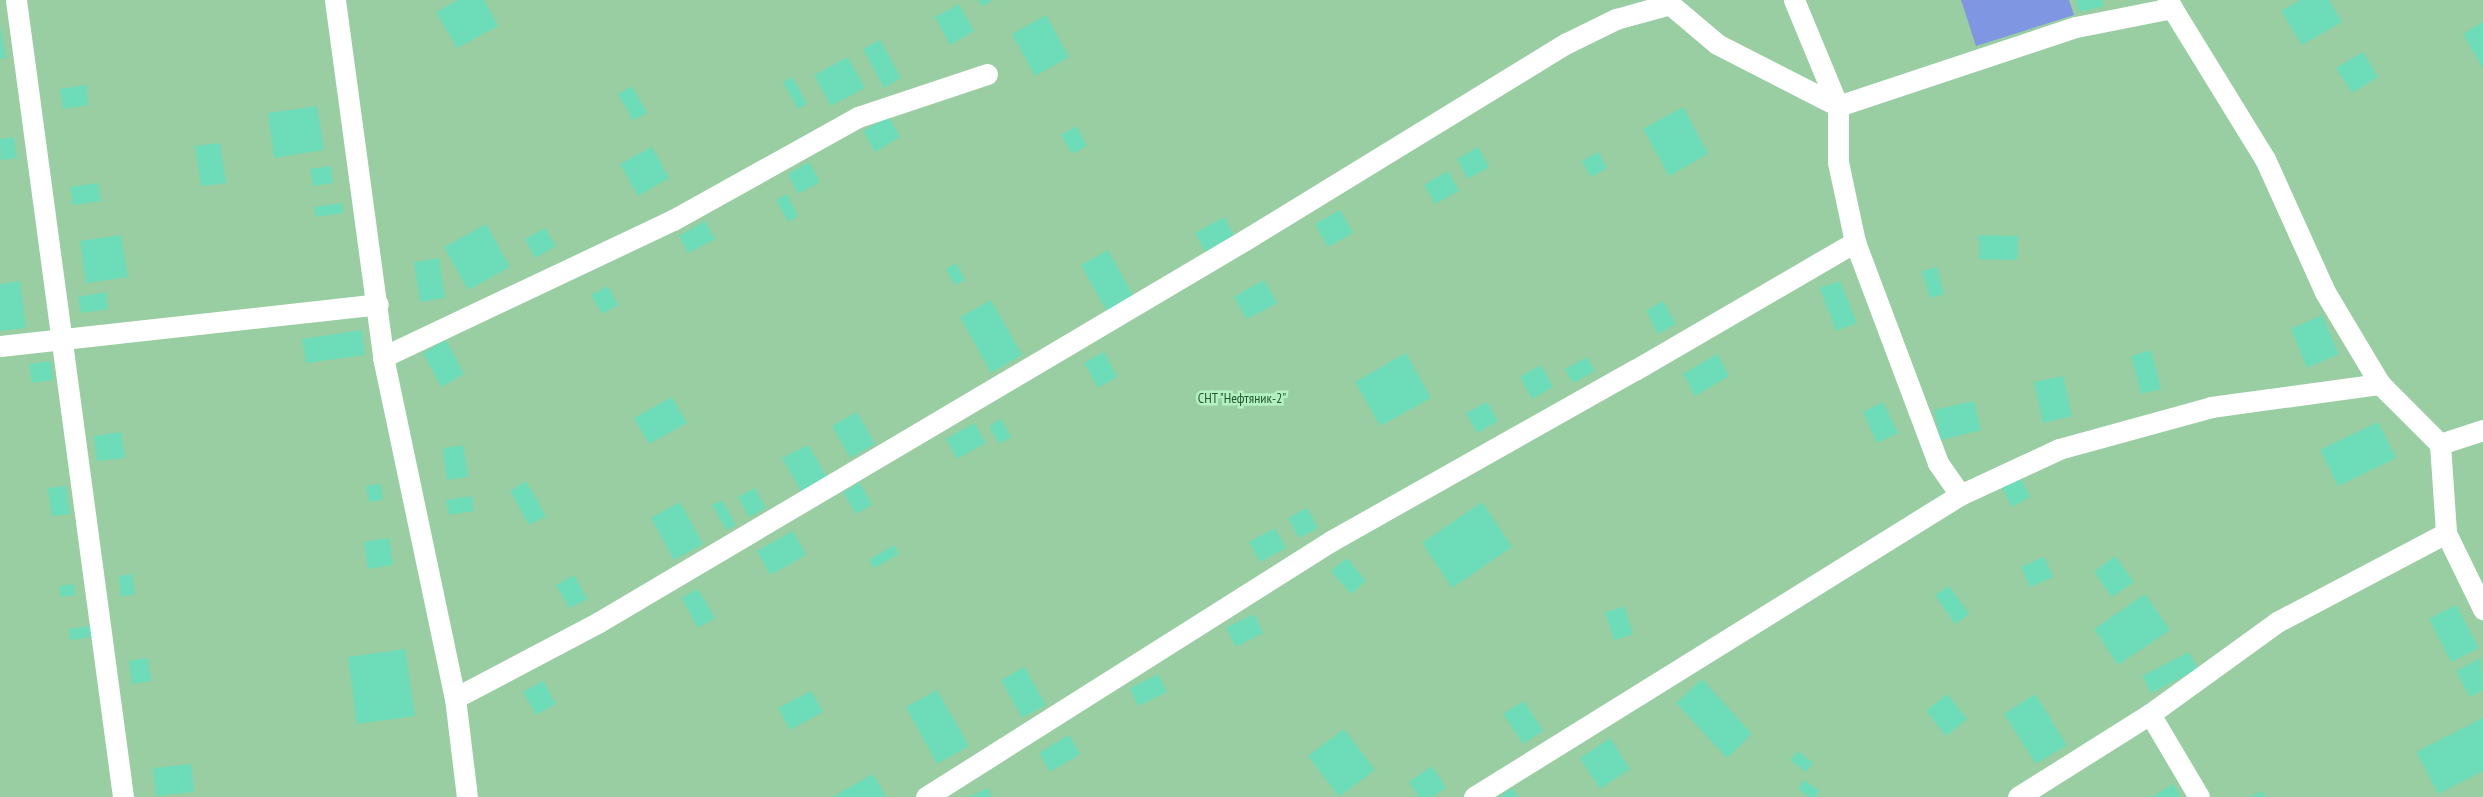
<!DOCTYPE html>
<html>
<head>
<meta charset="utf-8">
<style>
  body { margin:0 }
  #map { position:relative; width:2483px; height:797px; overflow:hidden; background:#b4f1c0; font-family:"PT Sans Narrow",sans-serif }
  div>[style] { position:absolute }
  .green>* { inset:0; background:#99cea3 }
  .water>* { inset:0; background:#7f96e2 }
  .building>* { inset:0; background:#6ddcb8 }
  .lane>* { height:21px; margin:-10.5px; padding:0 10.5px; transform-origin:10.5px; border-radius:10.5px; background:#fff }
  span { translate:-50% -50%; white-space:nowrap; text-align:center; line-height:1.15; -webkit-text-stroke:5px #b4f1c0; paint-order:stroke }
  .park-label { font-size:14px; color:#225831 }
</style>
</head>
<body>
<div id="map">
  <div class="green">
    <i style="clip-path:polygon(0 0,2483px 0,2483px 797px,0 797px)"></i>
  </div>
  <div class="water">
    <i style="clip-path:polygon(1961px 0,2069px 0,2074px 15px,1976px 46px)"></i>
  </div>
  <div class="building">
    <i style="clip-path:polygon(458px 0,484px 0,498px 26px,457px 48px,436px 12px)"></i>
    <i style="clip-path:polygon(978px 0,993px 0,982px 6px)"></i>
    <i style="clip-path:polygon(2076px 0,2102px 0,2104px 6px,2079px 12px)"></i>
    <i style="clip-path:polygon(2300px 0,2329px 0,2342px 22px,2302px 45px,2281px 11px)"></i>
    <i style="clip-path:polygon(959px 4px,974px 31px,950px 45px,935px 17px)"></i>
    <i style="clip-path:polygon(1046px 15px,1069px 57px,1035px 76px,1012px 34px)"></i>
    <i style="clip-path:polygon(2483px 22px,2483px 68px,2463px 34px)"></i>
    <i style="clip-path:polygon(0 24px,6px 58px,0 59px)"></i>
    <i style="clip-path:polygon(880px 40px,901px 78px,884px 88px,863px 49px)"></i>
    <i style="clip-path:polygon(2363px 52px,2378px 77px,2352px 93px,2336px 68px)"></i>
    <i style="clip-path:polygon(848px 57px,865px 88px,831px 106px,814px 75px)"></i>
    <i style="clip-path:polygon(792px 77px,807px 104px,798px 109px,783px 82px)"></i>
    <i style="clip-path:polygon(86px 85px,88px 105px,63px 109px,60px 89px)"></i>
    <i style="clip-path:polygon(632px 86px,647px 113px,633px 120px,618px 94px)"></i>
    <i style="clip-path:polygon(317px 106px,324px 150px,274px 158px,268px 113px)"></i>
    <i style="clip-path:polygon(1683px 107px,1708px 154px,1669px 176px,1643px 129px)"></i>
    <i style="clip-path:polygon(889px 117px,900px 137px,875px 152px,863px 131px)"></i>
    <i style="clip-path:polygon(1076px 126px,1087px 146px,1072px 154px,1061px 135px)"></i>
    <i style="clip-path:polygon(14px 137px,17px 158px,1px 160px,0 139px)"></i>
    <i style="clip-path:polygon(220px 143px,226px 183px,201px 186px,195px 146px)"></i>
    <i style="clip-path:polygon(652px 147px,669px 178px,638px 196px,620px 164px)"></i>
    <i style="clip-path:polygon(1478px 147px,1489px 167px,1468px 179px,1457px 159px)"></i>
    <i style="clip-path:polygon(1598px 152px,1607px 168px,1591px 177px,1582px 161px)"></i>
    <i style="clip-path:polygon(809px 162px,820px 182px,798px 194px,788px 174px)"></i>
    <i style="clip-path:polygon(331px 166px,333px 183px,313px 186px,310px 169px)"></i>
    <i style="clip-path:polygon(1448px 171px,1459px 191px,1435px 204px,1424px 185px)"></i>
    <i style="clip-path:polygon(98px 183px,101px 201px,73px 205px,70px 187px)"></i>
    <i style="clip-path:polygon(787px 194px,798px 216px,788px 222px,776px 200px)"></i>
    <i style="clip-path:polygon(342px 203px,343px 213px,316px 217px,314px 207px)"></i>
    <i style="clip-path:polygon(1340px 210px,1353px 233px,1328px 247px,1315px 224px)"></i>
    <i style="clip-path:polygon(1224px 217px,1234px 235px,1205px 252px,1195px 233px)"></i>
    <i style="clip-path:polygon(705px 221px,715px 239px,688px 253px,679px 236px)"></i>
    <i style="clip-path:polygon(486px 224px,510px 267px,468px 290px,444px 247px)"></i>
    <i style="clip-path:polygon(545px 228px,556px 246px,535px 258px,525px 239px)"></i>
    <i style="clip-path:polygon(121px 235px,128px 277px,86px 283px,80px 241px)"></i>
    <i style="clip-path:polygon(1979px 235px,2018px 236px,2017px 260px,1979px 259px)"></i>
    <i style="clip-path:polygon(1108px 250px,1134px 297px,1107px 312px,1081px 265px)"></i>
    <i style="clip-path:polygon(439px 258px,445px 298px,420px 302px,414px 262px)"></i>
    <i style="clip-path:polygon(956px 263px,965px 280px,955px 285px,946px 269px)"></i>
    <i style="clip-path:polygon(1937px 267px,1944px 294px,1930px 298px,1922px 271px)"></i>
    <i style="clip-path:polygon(1264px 280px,1277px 303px,1247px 319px,1234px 297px)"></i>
    <i style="clip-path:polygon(20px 281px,26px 328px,0 331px,0 284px)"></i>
    <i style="clip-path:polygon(1840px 281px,1857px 323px,1836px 331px,1820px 288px)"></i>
    <i style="clip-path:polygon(608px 286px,618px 305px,602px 314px,591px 295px)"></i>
    <i style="clip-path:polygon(106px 292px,108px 309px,81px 313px,78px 297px)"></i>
    <i style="clip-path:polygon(991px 300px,1022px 355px,991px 373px,960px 317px)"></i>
    <i style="clip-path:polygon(1663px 301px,1676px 324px,1658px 334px,1646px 311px)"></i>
    <i style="clip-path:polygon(2322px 315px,2339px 354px,2307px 368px,2291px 329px)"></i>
    <i style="clip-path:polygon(362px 330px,365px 355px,306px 363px,302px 339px)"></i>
    <i style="clip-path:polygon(446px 340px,464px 374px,441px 387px,423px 353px)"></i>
    <i style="clip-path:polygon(2151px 350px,2161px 389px,2141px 394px,2131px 356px)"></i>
    <i style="clip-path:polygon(1104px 352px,1117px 377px,1098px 388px,1084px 363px)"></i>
    <i style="clip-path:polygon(1406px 353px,1431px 398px,1380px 426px,1355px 382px)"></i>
    <i style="clip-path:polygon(1717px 354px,1729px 376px,1695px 396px,1683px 374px)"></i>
    <i style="clip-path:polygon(1587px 357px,1595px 371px,1573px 383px,1565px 369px)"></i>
    <i style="clip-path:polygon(51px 361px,53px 380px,32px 383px,29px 364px)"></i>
    <i style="clip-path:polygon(1541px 365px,1553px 387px,1532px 399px,1520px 377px)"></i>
    <i style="clip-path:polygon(2063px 376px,2072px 416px,2043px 423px,2034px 382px)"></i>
    <i style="clip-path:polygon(672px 397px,687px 423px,649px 444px,634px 418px)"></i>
    <i style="clip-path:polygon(1974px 401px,1981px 430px,1941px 440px,1934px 410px)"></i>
    <i style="clip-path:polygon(1487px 402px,1498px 421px,1477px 433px,1466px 413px)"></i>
    <i style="clip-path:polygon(1883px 402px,1898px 433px,1877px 443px,1863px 412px)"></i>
    <i style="clip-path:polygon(857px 412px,875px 444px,850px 458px,832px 426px)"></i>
    <i style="clip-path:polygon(1001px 419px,1011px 437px,999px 444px,989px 426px)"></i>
    <i style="clip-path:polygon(2378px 422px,2396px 458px,2338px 486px,2320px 450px)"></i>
    <i style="clip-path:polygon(974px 423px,986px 443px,957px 459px,946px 439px)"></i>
    <i style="clip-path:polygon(121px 432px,125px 458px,97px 461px,94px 436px)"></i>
    <i style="clip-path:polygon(463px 445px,468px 477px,447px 480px,443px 448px)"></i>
    <i style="clip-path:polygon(808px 445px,827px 477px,801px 491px,782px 458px)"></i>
    <i style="clip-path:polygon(2020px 477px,2030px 497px,2012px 507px,2001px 486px)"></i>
    <i style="clip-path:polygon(526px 481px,546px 516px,529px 525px,510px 491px)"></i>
    <i style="clip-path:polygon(860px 483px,872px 505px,856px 514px,843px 492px)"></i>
    <i style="clip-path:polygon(381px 484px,383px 500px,369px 502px,366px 486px)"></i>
    <i style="clip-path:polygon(66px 486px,70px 514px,52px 516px,48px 488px)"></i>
    <i style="clip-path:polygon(755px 488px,766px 508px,749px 517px,738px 497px)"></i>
    <i style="clip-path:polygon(472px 496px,474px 511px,449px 515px,446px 500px)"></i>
    <i style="clip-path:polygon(722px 500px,736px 525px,726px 530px,712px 505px)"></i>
    <i style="clip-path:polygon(680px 502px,703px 544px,674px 560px,651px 518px)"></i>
    <i style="clip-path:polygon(1482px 502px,1512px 547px,1452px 588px,1422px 543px)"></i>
    <i style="clip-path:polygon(1307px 508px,1318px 528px,1299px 538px,1288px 518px)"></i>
    <i style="clip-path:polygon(1275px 528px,1286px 548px,1260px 562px,1249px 542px)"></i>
    <i style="clip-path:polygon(793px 531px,806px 555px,770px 575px,757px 551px)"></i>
    <i style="clip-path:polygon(389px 538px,393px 565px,368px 569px,364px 542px)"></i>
    <i style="clip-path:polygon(894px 545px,899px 554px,874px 568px,869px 560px)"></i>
    <i style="clip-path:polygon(2115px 556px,2134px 582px,2112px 597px,2094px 572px)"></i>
    <i style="clip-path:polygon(2044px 557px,2053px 577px,2030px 587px,2021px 567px)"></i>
    <i style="clip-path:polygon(1347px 558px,1366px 581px,1351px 594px,1331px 571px)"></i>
    <i style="clip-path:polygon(132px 574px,135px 594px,121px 597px,119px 576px)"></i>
    <i style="clip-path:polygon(574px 575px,587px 599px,569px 608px,556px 585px)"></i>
    <i style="clip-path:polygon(74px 584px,75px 595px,61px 597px,59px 586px)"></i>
    <i style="clip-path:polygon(1949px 586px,1969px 614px,1955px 624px,1935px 595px)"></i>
    <i style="clip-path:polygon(698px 589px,715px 618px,698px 628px,681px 598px)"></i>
    <i style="clip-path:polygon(2145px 594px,2170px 630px,2118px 665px,2094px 629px)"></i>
    <i style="clip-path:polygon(2456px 605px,2479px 648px,2451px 662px,2429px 619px)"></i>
    <i style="clip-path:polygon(1624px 606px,1633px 634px,1614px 640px,1605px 613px)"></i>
    <i style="clip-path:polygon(1254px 614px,1263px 633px,1236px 647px,1226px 628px)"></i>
    <i style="clip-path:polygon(90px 626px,92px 637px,70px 640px,69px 629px)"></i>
    <i style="clip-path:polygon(405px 649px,415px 716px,357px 724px,348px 657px)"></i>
    <i style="clip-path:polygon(2189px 652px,2198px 669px,2151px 693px,2142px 676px)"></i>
    <i style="clip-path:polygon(148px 658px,151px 681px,132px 684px,129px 661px)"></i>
    <i style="clip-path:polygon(2481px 658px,2483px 690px,2470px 697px,2456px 671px)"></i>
    <i style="clip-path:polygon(1024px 667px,1046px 705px,1022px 718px,1001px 680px)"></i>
    <i style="clip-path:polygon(1158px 674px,1167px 692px,1138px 706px,1130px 688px)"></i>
    <i style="clip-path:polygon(1702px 679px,1752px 734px,1727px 758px,1676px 703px)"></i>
    <i style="clip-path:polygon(543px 681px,556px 704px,536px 715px,523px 692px)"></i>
    <i style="clip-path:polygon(937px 690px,969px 746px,937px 764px,906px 707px)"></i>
    <i style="clip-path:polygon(811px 691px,823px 712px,790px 730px,778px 708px)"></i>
    <i style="clip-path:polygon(1947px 694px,1967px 719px,1946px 736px,1926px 711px)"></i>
    <i style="clip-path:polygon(2035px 694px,2067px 745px,2036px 764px,2004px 714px)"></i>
    <i style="clip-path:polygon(1524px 701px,1543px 731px,1523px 744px,1503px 714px)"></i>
    <i style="clip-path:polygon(2483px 718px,2483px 771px,2438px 794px,2416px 752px)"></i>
    <i style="clip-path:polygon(1344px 729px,1375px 770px,1339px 797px,1308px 756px)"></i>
    <i style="clip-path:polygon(1069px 735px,1080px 754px,1050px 772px,1039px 753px)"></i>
    <i style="clip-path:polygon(1610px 738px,1630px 769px,1600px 789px,1580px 758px)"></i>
    <i style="clip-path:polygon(1798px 751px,1813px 763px,1806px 772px,1790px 760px)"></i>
    <i style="clip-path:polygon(191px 764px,194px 792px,156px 796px,153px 768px)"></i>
    <i style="clip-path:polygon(1432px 766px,1446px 788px,1432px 797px,1419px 797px,1409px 782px)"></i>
    <i style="clip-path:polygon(873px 774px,886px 797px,832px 797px)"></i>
    <i style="clip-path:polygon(1804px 780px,1820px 791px,1815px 797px,1809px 797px,1798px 789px)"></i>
    <i style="clip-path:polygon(2173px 784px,2181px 797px,2152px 797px)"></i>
    <i style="clip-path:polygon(988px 788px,992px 797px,969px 797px)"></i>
    <i style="clip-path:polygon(1512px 788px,1518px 797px,1499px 797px)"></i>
    <i style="clip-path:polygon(2262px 791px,2265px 797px,2250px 797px)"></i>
  </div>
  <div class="lane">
    <i style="left:16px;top:0;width:804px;rotate:82.35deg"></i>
    <i style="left:335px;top:0;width:360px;rotate:82.3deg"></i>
    <i style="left:383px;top:357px;width:349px;rotate:78.1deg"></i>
    <i style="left:455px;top:698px;width:100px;rotate:83.1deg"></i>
    <i style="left:1665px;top:0;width:68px;rotate:40.2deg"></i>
    <i style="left:1717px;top:44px;width:136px;rotate:27.1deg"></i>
    <i style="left:1838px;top:106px;width:251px;rotate:-18.4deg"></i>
    <i style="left:2076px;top:27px;width:98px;rotate:-11.2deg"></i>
    <i style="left:2172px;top:8px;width:9px;rotate:-117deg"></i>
    <i style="left:1794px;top:0;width:115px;rotate:67.5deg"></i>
    <i style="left:1838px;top:106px;width:56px;rotate:90deg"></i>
    <i style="left:1838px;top:162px;width:82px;rotate:78deg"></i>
    <i style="left:1855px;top:242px;width:236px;rotate:69.4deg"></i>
    <i style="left:1938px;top:463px;width:39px;rotate:55deg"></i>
    <i style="left:1960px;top:495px;width:109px;rotate:-24.9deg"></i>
    <i style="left:2059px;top:449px;width:158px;rotate:-15.4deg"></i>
    <i style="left:2211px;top:407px;width:171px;rotate:-7.8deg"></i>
    <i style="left:2172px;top:8px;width:177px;rotate:58.4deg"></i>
    <i style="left:2265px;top:159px;width:146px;rotate:65.7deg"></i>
    <i style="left:2325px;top:292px;width:107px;rotate:59.1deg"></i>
    <i style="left:2380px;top:384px;width:85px;rotate:45deg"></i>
    <i style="left:2440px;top:444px;width:89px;rotate:86.1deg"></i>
    <i style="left:2446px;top:533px;width:85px;rotate:64deg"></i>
    <i style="left:0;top:346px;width:380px;rotate:-6.3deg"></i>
    <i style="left:383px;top:357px;width:321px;rotate:-25.3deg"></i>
    <i style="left:673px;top:220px;width:212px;rotate:-29.1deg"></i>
    <i style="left:858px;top:117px;width:136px;rotate:-18.4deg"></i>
    <i style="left:2440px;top:444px;width:45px;rotate:-18deg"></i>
    <i style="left:455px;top:698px;width:163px;rotate:-27.8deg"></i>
    <i style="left:599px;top:622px;width:750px;rotate:-30.6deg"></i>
    <i style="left:1245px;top:240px;width:377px;rotate:-31.5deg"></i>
    <i style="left:1567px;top:43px;width:55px;rotate:-26.1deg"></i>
    <i style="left:1616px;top:19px;width:56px;rotate:-15.5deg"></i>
    <i style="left:2150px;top:714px;width:96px;rotate:59.4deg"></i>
    <i style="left:926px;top:797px;width:479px;rotate:-32.3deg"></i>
    <i style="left:1331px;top:541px;width:349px;rotate:-29.4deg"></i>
    <i style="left:1635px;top:370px;width:255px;rotate:-30.2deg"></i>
    <i style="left:1474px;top:797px;width:572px;rotate:-31.86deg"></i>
    <i style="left:2018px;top:797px;width:156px;rotate:-32.2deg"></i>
    <i style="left:2150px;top:714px;width:157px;rotate:-35.9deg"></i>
    <i style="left:2277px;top:622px;width:191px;rotate:-27.8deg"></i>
  </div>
  <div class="park-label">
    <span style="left:1242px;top:398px">СНТ "Нефтяник-2"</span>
  </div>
</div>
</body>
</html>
